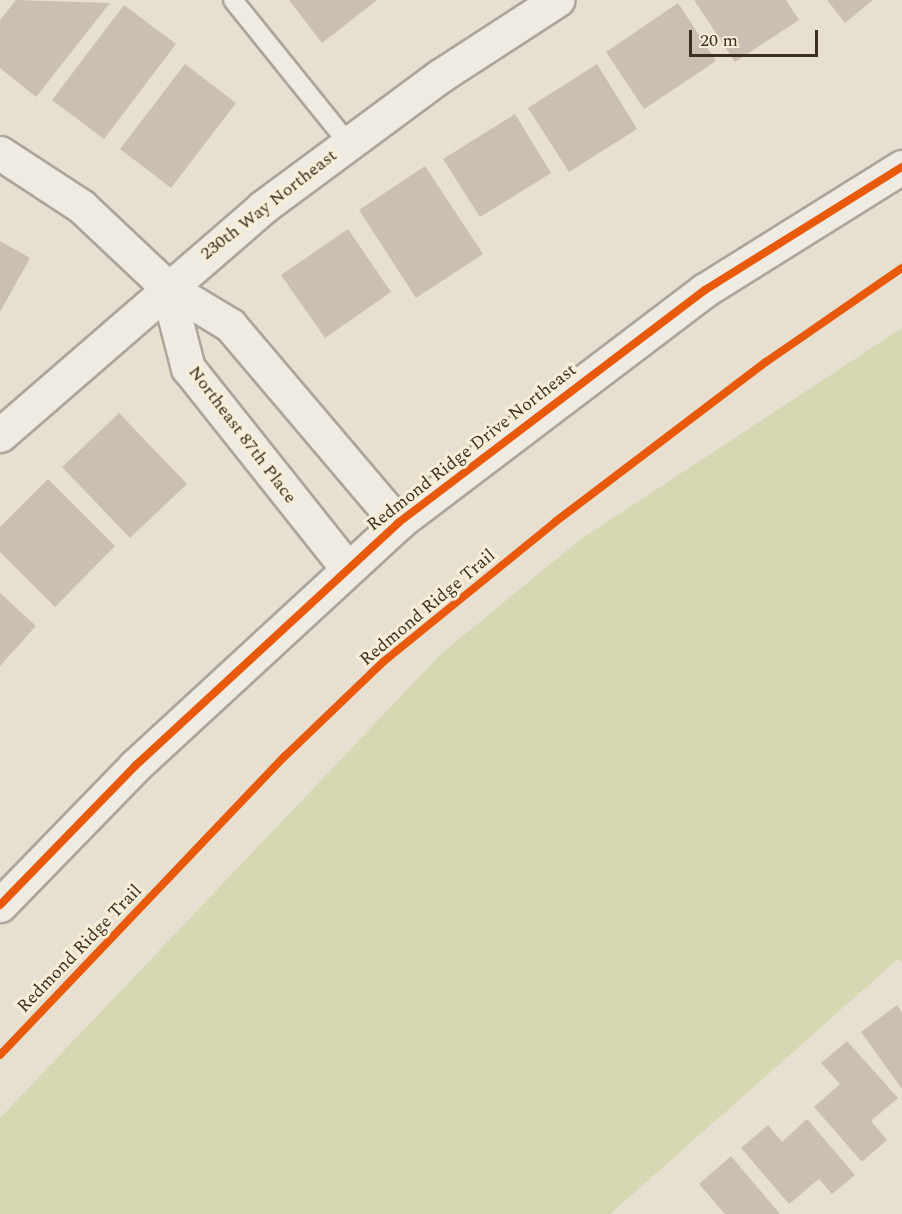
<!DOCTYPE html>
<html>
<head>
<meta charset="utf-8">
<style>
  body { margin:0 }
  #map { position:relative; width:902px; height:1214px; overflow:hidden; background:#e7e0d1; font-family:Spectral,serif }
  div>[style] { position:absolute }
  .green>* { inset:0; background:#d6d7b3 }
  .building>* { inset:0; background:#cbbfb2 }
  .roads { filter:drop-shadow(2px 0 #ada599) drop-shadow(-2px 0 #ada599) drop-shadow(0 2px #ada599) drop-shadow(0 -2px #ada599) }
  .service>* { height:18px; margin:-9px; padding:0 9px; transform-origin:9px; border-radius:9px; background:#efebe3 }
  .minor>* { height:33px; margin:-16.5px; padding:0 16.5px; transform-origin:16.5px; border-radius:16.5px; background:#efebe3 }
  .tertiary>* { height:33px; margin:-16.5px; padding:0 16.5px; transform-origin:16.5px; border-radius:16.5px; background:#efebe3 }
  .cycleway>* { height:8px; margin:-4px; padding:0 4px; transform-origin:4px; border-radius:4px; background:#e8590c }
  span { translate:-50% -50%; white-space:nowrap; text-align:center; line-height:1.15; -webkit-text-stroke:6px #f7eed8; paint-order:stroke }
  .street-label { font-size:18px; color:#3d2e20 }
  .scale { position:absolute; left:689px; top:30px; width:129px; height:27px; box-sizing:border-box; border:3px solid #3d2e20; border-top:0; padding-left:8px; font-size:18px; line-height:21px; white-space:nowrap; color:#3d2e20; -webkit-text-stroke:4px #f7eed8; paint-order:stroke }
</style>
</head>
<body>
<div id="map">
  <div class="green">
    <i style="clip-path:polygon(902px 328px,902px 963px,898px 959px,610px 1214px,0 1214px,0 1118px,442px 653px,581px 539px)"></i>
  </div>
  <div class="building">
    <i style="clip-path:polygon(16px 0,110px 3px,36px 97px,0 68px,0 20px)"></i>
    <i style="clip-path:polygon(289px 0,377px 0,322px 43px)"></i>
    <i style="clip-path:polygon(694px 0,786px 0,799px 20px,735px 62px)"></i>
    <i style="clip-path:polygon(827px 0,873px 0,845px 23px)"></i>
    <i style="clip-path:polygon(678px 3px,716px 61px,644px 109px,606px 52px)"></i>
    <i style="clip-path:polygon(124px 5px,176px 44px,104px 139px,52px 100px)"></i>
    <i style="clip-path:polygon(185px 64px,236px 103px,171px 188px,120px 149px)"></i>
    <i style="clip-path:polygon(597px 64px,637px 129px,569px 172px,528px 108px)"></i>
    <i style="clip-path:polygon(515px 114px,551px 173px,480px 217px,443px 159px)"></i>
    <i style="clip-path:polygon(425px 166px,483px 254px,416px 298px,359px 210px)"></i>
    <i style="clip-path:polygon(348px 229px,391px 292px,325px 338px,281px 275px)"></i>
    <i style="clip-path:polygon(0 241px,30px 258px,0 312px)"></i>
    <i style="clip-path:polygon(119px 413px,187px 484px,130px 538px,62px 467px)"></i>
    <i style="clip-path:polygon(48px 479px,115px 546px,55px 607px,0 552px,0 527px)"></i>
    <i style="clip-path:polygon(0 593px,36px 626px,0 666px)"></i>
    <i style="clip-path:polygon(897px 1005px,902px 1012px,902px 1089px,861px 1032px)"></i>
    <i style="clip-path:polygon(847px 1041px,898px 1098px,871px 1121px,887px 1140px,862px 1162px,814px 1107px,840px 1084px,821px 1063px)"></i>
    <i style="clip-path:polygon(807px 1119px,855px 1175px,832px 1194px,819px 1179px,789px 1204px,741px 1148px,768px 1125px,782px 1142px)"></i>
    <i style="clip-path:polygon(731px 1156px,780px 1214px,725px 1214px,699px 1184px)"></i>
  </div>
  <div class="roads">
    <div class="service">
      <i style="left:233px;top:0;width:184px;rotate:51.2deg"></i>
    </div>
    <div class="minor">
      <i style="left:0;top:153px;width:97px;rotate:33.2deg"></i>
      <i style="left:81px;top:206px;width:118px;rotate:43.3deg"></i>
      <i style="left:167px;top:287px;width:74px;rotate:31.1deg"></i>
      <i style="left:230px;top:325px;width:260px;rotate:49.7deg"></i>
      <i style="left:167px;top:287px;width:84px;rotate:75.5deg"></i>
      <i style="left:188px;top:368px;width:256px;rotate:51.5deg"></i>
      <i style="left:0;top:435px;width:348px;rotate:-40.9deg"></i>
      <i style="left:263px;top:207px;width:220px;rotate:-36.5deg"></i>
      <i style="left:440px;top:76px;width:140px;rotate:-33deg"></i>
    </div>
    <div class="tertiary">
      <i style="left:0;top:905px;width:194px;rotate:-45.8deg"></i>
      <i style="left:135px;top:766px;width:358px;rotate:-42.7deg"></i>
      <i style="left:398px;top:523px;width:385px;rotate:-37.2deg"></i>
      <i style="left:705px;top:290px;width:232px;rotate:-32deg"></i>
    </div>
  </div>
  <div class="cycleway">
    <i style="left:0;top:905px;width:194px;rotate:-45.8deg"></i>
    <i style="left:135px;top:766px;width:358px;rotate:-42.7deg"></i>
    <i style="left:398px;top:523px;width:385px;rotate:-37.2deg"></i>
    <i style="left:705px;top:290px;width:232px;rotate:-32deg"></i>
    <i style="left:0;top:1055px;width:413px;rotate:-46.4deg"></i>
    <i style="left:285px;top:756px;width:136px;rotate:-43.8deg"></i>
    <i style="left:383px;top:662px;width:222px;rotate:-39.1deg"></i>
    <i style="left:555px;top:522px;width:265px;rotate:-37.2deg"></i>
    <i style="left:766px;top:362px;width:165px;rotate:-34.7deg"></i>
  </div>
  <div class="street-label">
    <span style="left:269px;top:205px;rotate:-38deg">230th Way Northeast</span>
    <span style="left:242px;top:435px;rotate:53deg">Northeast 87th Place</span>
    <span style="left:472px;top:448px;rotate:-38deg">Redmond Ridge Drive Northeast</span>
    <span style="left:428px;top:608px;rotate:-40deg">Redmond Ridge Trail</span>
    <span style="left:80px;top:949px;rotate:-46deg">Redmond Ridge Trail</span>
  </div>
  <div class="scale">20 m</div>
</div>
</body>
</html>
